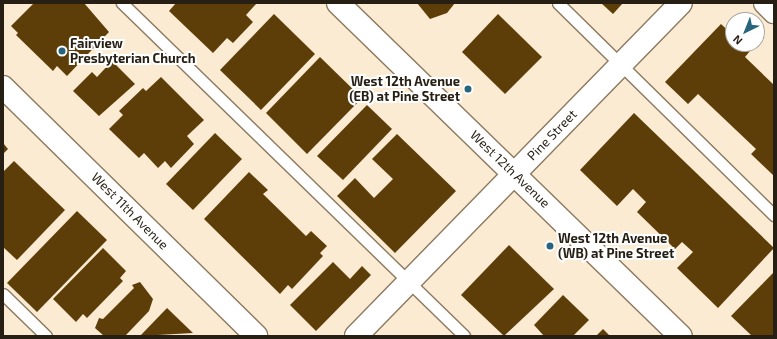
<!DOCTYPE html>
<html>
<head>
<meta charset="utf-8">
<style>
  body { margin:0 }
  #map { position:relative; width:777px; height:339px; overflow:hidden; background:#fcebd3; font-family:"Exo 2",sans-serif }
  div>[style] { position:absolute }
  .building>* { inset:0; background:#5d3e08 }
  .roads { filter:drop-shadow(1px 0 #8d7a60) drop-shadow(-1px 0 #8d7a60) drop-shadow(0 1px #8d7a60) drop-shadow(0 -1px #8d7a60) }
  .lane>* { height:11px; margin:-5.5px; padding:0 5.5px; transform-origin:5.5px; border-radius:5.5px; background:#fff }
  .street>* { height:22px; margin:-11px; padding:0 11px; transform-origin:11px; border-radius:11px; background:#fff }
  .secondary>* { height:22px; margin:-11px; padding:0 11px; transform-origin:11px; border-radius:11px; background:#fff }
  .dots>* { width:11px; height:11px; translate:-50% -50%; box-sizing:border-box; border:2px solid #fff; border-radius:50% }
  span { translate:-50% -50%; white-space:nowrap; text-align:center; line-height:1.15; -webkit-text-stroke:4px #fff; paint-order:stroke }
  .poi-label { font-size:13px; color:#271f14; font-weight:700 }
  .left { translate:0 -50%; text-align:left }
  .right { translate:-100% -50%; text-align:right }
  .street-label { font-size:13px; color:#271f14 }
  .frame { position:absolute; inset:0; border:4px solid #271f14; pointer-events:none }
  .north { position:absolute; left:725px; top:12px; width:40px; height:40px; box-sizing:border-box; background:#fff; border:1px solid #a9a5a1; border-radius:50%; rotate:223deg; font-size:11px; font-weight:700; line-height:16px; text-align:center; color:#271f14 }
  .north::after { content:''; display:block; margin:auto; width:14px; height:18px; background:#26657b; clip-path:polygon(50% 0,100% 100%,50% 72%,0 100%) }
</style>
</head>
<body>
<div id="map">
  <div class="building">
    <i style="clip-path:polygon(34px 3px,84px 3px,109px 32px,67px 76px,57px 66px,53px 71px,16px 35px,18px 33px,11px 26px)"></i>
    <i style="clip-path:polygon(176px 3px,257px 3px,246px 15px,253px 22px,233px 43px,227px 38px,213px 53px,169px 11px)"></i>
    <i style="clip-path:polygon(417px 3px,455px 3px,447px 13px,430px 19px)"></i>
    <i style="clip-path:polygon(601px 3px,623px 3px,613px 14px)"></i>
    <i style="clip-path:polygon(274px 14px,315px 54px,261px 110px,220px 70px)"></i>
    <i style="clip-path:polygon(498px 14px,542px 57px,505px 94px,462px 52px)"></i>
    <i style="clip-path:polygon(721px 24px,733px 35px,733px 44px,742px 44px,750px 51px,745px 57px,774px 85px,774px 176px,751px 154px,756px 149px,698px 94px,688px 104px,665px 82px)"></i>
    <i style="clip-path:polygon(320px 57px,362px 98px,307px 154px,266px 113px)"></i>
    <i style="clip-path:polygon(112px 61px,135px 84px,99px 116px,73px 91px,92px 72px,97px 77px)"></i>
    <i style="clip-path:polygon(161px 77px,204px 120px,187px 136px,194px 144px,171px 168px,165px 161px,158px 168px,144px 153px,139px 158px,109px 129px,123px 115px,119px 111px,143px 88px,146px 91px)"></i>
    <i style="clip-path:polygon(367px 105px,392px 129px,343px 180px,317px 156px)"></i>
    <i style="clip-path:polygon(634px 113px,774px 248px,718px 308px,677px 268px,693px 252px,682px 242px,675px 249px,637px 212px,646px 202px,633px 189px,617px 206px,580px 170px)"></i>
    <i style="clip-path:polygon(215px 133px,242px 159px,193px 210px,166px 184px)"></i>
    <i style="clip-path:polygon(397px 134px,456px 191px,395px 253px,337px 196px,355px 178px,374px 198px,393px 179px,372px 159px)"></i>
    <i style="clip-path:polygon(3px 143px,8px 149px,3px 154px)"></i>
    <i style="clip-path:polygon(14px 161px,65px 210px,17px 260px,3px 247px,3px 172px)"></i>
    <i style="clip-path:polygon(249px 172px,268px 190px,263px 194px,306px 236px,311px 231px,327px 246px,320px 253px,323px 256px,292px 289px,288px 285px,280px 294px,204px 219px)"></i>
    <i style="clip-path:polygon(77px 211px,107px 240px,37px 312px,7px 283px)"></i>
    <i style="clip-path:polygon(509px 245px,554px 289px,504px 336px,461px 295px)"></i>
    <i style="clip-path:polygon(103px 248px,126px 271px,120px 278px,123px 281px,87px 318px,83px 314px,76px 322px,53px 299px)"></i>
    <i style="clip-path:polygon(333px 262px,350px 279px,362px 266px,371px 275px,316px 331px,290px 305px)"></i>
    <i style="clip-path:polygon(774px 272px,774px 336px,752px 336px,731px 316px)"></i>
    <i style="clip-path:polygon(140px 282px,153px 299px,149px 311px,126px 335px,104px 336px,95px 328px,99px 318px,103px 319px,134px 288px,132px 285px)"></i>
    <i style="clip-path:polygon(563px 295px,589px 320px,573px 336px,544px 336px,534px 325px)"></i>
    <i style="clip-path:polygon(167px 308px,193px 333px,140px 336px)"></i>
    <i style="clip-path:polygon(603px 329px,610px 336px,596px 336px)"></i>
  </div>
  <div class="roads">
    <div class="lane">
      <i style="left:122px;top:3px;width:477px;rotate:44.2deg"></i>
      <i style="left:558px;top:3px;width:303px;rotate:44.5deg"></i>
      <i style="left:3px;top:294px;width:60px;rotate:44.3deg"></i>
    </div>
    <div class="street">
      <i style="left:765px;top:3px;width:13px;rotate:45deg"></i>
      <i style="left:3px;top:87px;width:355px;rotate:44.5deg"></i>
      <i style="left:356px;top:336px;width:465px;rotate:-45.7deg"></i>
    </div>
    <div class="secondary">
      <i style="left:338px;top:3px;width:478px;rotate:44.2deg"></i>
    </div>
  </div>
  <div class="dots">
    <i style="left:62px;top:51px;background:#26657b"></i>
    <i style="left:468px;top:89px;background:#26657b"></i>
    <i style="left:550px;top:246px;background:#26657b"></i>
  </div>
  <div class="poi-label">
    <span class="left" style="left:70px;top:51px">Fairview<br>Presbyterian Church</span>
    <span class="right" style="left:460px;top:89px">West 12th Avenue<br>(EB) at Pine Street</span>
    <span class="left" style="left:558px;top:246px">West 12th Avenue<br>(WB) at Pine Street</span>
  </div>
  <div class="street-label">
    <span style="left:552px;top:135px;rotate:-46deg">Pine Street</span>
    <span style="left:510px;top:169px;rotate:44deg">West 12th Avenue</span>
    <span style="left:130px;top:211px;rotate:45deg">West 11th Avenue</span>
  </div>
  <div class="frame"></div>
  <div class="north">N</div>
</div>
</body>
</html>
